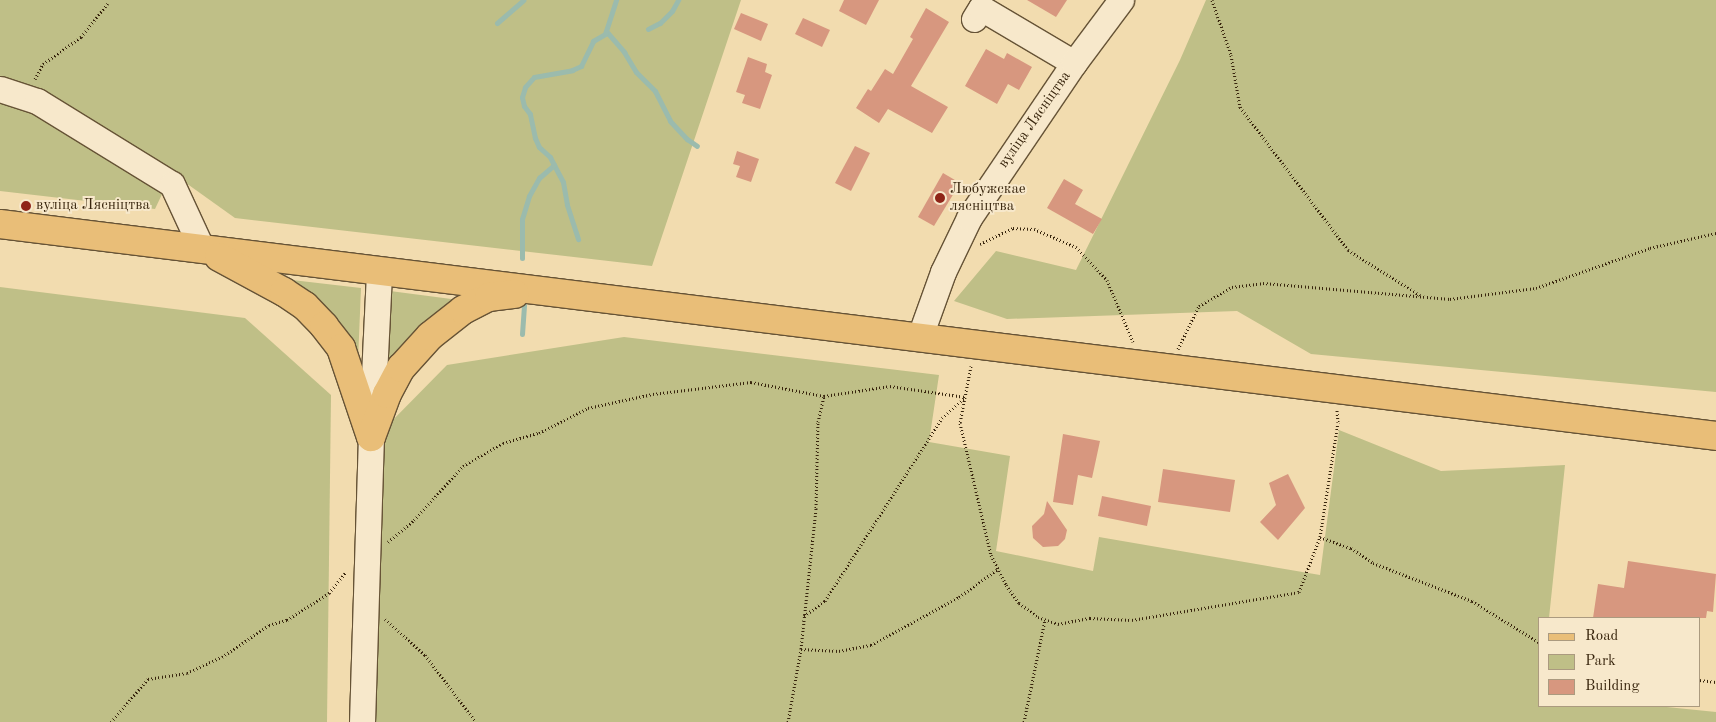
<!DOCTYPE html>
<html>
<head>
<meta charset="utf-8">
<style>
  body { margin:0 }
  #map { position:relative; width:1716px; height:722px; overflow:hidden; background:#f2dcaf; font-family:"Old Standard TT",serif }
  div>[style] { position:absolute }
  .green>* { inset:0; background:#bfbf87 }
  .stream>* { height:5px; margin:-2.5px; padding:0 2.5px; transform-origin:2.5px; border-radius:2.5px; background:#9bbbad }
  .building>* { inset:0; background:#d7977f }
  .path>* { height:3px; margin-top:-1.5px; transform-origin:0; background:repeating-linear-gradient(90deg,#38250d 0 1px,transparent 0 3.5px) }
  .roads { filter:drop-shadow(1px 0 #665336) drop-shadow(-1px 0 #665336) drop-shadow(0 1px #665336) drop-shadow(0 -1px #665336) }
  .minor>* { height:25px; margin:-12.5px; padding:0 12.5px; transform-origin:12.5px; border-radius:12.5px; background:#f7e8cb }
  .major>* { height:28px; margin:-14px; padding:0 14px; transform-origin:14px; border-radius:14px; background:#e9be78 }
  .dots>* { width:14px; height:14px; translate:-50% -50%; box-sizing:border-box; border:2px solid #f7e8cb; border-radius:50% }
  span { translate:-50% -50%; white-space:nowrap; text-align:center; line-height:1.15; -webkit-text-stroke:4px #f7e8cb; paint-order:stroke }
  .street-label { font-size:15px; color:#38250d }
  .poi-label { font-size:15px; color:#38250d }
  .left { translate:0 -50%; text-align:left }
  .legend { position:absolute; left:1538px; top:617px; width:162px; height:90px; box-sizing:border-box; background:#f7e8cb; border:1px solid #ab9a7f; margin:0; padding:6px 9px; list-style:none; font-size:15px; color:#38250d }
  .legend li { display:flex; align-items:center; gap:10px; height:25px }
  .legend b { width:25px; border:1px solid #ab9a7f }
</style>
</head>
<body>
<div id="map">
  <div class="green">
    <i style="clip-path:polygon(0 0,741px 0,652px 266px,235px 218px,172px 173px,155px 209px,0 191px)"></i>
    <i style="clip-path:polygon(1206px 0,1716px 0,1716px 392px,1311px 354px,1237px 311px,1007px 319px,954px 301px,996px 251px,1076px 270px,1180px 60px)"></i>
    <i style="clip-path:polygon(292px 280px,361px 288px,358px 361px,294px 286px)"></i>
    <i style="clip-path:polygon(0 287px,245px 318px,331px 395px,327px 722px,0 722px)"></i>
    <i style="clip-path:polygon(390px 291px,459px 300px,386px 374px)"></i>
    <i style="clip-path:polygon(624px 337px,939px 375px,929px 442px,1010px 456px,996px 551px,1093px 571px,1099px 537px,1320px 575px,1339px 430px,1441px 471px,1565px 465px,1549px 618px,1540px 618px,1540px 706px,1657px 706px,1716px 712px,1716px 722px,372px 722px,384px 429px,447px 365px)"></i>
  </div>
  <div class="stream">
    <i style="left:497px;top:23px;width:35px;rotate:-41deg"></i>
    <i style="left:648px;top:29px;width:13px;rotate:-27deg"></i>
    <i style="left:660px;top:23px;width:17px;rotate:-45deg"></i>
    <i style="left:672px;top:11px;width:13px;rotate:-61deg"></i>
    <i style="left:606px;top:31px;width:28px;rotate:49deg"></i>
    <i style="left:624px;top:52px;width:23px;rotate:59deg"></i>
    <i style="left:636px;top:72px;width:27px;rotate:45deg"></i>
    <i style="left:655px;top:91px;width:34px;rotate:63deg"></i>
    <i style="left:670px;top:121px;width:25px;rotate:47deg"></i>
    <i style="left:687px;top:139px;width:12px;rotate:35deg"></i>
    <i style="left:554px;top:165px;width:19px;rotate:62deg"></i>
    <i style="left:563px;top:182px;width:23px;rotate:80deg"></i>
    <i style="left:567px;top:205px;width:36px;rotate:72deg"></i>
    <i style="left:522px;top:258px;width:39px;rotate:-90deg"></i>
    <i style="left:522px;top:219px;width:24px;rotate:-73deg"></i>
    <i style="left:529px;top:196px;width:21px;rotate:-61deg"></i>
    <i style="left:539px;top:178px;width:20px;rotate:-41deg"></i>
    <i style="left:554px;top:165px;width:9px;rotate:-117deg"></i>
    <i style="left:550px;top:157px;width:15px;rotate:-138deg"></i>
    <i style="left:539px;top:147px;width:10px;rotate:-114deg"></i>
    <i style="left:535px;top:138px;width:25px;rotate:-102deg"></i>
    <i style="left:530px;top:114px;width:10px;rotate:-127deg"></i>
    <i style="left:524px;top:106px;width:9px;rotate:-103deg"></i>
    <i style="left:522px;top:97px;width:10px;rotate:-73deg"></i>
    <i style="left:525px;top:87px;width:13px;rotate:-48deg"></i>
    <i style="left:534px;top:77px;width:39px;rotate:-10deg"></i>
    <i style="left:572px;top:70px;width:10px;rotate:-24deg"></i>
    <i style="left:581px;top:66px;width:28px;rotate:-64deg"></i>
    <i style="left:593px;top:41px;width:14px;rotate:-30deg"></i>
    <i style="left:605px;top:34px;width:36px;rotate:-72deg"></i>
    <i style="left:522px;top:334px;width:29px;rotate:-86deg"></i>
  </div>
  <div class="building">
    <i style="clip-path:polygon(844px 0,879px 0,866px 25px,839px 11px)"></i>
    <i style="clip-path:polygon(1027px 0,1067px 0,1056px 17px)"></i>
    <i style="clip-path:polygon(926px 8px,949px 22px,911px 86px,948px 107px,932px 133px,888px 109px,879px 123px,856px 108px,868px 89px,871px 91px,885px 69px,893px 74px,913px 39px,910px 37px)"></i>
    <i style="clip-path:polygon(741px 13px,768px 24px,761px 41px,734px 29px)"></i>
    <i style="clip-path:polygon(803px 18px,830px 30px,822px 47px,795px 34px)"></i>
    <i style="clip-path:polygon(986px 49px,1004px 59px,1007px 53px,1032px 67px,1019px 90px,1008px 84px,997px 104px,965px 86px)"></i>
    <i style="clip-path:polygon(748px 57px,767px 64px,765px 72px,772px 75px,760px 109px,742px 103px,745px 95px,736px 92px)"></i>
    <i style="clip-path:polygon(855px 146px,870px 153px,851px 191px,835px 183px)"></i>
    <i style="clip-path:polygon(737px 151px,759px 159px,751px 182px,736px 177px,740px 166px,733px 164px)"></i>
    <i style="clip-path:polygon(943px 173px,960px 183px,934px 226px,918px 217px)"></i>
    <i style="clip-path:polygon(1064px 179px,1083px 190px,1075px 204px,1102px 219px,1093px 234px,1047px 208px)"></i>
    <i style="clip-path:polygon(1063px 434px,1100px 441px,1092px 478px,1078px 475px,1073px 505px,1053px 502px)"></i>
    <i style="clip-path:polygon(1163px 469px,1235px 480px,1230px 512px,1158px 502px)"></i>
    <i style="clip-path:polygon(1288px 474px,1305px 508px,1278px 540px,1260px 522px,1276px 505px,1269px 483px)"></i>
    <i style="clip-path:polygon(1102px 496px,1151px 506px,1147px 526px,1098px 516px)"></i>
    <i style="clip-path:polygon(1047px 501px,1067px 530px,1065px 539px,1058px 546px,1043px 547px,1033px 538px,1032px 526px,1044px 514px)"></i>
    <i style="clip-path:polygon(1628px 561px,1716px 574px,1713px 612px,1707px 611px,1706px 618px,1593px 618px,1598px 584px,1624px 588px)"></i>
  </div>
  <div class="path">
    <i style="left:1212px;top:0;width:58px;rotate:70.9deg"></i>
    <i style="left:1231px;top:55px;width:53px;rotate:80.2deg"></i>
    <i style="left:1240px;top:107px;width:179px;rotate:52.9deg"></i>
    <i style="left:1348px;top:250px;width:86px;rotate:32.2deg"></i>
    <i style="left:35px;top:79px;width:17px;rotate:-62deg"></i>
    <i style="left:43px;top:64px;width:47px;rotate:-35.4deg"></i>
    <i style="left:81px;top:37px;width:43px;rotate:-51.5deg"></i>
    <i style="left:980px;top:244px;width:37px;rotate:-26deg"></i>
    <i style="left:1013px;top:228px;width:21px;rotate:3deg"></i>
    <i style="left:1034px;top:229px;width:46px;rotate:23.2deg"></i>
    <i style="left:1076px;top:247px;width:45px;rotate:46.8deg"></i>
    <i style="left:1107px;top:280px;width:67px;rotate:67.2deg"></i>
    <i style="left:1178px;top:349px;width:48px;rotate:-64deg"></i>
    <i style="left:1199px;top:306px;width:38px;rotate:-30deg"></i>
    <i style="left:1232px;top:287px;width:31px;rotate:-7deg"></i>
    <i style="left:1263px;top:283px;width:188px;rotate:4.9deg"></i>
    <i style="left:1450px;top:299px;width:87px;rotate:-7.3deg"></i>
    <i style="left:1536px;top:288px;width:121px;rotate:-19.3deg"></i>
    <i style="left:1650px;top:248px;width:68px;rotate:-12.8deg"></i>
    <i style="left:971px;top:366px;width:58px;rotate:100.9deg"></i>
    <i style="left:960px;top:423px;width:136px;rotate:76.8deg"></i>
    <i style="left:991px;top:555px;width:34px;rotate:63deg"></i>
    <i style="left:1006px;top:585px;width:22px;rotate:54deg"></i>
    <i style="left:1019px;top:603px;width:24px;rotate:36deg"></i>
    <i style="left:1038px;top:617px;width:21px;rotate:19deg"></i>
    <i style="left:1058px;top:624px;width:33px;rotate:-11deg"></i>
    <i style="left:1090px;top:618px;width:42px;rotate:2.7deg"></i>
    <i style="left:1132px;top:620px;width:169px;rotate:-9.5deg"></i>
    <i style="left:1299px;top:592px;width:59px;rotate:-69.1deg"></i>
    <i style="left:1320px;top:537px;width:116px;rotate:-81.1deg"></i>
    <i style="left:1338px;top:422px;width:12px;rotate:-95deg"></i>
    <i style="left:1320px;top:537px;width:33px;rotate:20deg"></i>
    <i style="left:1351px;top:548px;width:27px;rotate:34deg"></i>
    <i style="left:1373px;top:563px;width:106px;rotate:21deg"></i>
    <i style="left:1472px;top:601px;width:80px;rotate:31.7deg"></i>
    <i style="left:388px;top:542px;width:34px;rotate:-40deg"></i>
    <i style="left:414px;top:520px;width:73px;rotate:-47.8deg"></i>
    <i style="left:463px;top:466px;width:46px;rotate:-29.9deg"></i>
    <i style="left:503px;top:443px;width:37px;rotate:-16deg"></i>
    <i style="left:539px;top:433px;width:55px;rotate:-27deg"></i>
    <i style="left:588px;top:408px;width:66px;rotate:-12.2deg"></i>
    <i style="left:653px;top:394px;width:99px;rotate:-7deg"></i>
    <i style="left:751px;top:382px;width:74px;rotate:10.9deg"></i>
    <i style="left:824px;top:396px;width:67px;rotate:-8.6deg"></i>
    <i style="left:890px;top:386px;width:76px;rotate:8.3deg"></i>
    <i style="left:804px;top:616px;width:26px;rotate:-36deg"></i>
    <i style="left:825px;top:601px;width:217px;rotate:-57.4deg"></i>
    <i style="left:942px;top:418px;width:31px;rotate:-42deg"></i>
    <i style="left:385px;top:619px;width:54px;rotate:42deg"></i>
    <i style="left:425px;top:655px;width:84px;rotate:52.7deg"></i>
    <i style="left:801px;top:649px;width:38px;rotate:3deg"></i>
    <i style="left:839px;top:651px;width:33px;rotate:-11deg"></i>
    <i style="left:871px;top:645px;width:100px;rotate:-28.6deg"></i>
    <i style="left:959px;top:597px;width:48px;rotate:-35.7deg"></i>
    <i style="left:1700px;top:680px;width:16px;rotate:7deg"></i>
    <i style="left:111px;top:722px;width:57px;rotate:-49.3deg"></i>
    <i style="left:148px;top:679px;width:39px;rotate:-9deg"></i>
    <i style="left:187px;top:673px;width:38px;rotate:-25deg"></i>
    <i style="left:222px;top:657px;width:57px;rotate:-34.2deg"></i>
    <i style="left:269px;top:625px;width:19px;rotate:-16deg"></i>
    <i style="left:287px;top:620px;width:50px;rotate:-32.7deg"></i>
    <i style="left:329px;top:593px;width:27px;rotate:-51deg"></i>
    <i style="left:788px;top:722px;width:74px;rotate:-79.9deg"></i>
    <i style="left:801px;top:649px;width:142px;rotate:-83.9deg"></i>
    <i style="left:816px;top:508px;width:86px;rotate:-88.7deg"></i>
    <i style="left:818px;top:422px;width:27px;rotate:-77deg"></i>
    <i style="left:1024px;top:722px;width:104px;rotate:-78.4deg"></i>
  </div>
  <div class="roads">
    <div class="minor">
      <i style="left:974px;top:19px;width:13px;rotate:-58deg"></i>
      <i style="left:981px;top:8px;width:108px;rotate:30.6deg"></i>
      <i style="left:0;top:89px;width:39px;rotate:18deg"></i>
      <i style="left:37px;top:101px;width:158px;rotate:31.6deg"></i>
      <i style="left:172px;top:184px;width:72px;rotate:65.2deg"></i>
      <i style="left:920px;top:336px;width:68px;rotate:-70.2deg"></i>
      <i style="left:943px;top:272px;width:60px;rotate:-64.3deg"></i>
      <i style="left:969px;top:218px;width:187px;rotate:-55.9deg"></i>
      <i style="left:1074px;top:63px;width:79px;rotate:-53.3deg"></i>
      <i style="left:362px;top:722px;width:285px;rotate:-88.2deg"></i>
      <i style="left:371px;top:437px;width:166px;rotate:-87.2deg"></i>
    </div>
    <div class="major">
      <i style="left:0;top:224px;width:1729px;rotate:7.04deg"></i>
      <i style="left:219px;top:257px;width:74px;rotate:28.3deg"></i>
      <i style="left:284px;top:292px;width:25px;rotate:34deg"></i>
      <i style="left:305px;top:306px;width:28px;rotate:46deg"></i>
      <i style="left:324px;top:326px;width:28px;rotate:52deg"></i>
      <i style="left:341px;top:348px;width:94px;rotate:71.4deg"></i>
      <i style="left:371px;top:437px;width:46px;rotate:-69.6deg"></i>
      <i style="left:387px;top:394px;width:30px;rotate:-62deg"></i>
      <i style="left:401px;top:368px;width:43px;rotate:-47.8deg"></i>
      <i style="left:430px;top:336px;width:42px;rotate:-38.2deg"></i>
      <i style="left:463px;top:310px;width:29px;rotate:-27deg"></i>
      <i style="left:489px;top:297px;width:26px;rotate:-7deg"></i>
    </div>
  </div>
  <div class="dots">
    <i style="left:940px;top:198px;background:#8f2418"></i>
    <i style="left:26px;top:206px;background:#8f2418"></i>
  </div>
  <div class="street-label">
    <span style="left:1035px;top:120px;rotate:-55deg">вуліца Лясніцтва</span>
  </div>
  <div class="poi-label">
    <span class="left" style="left:950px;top:198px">Любужскае<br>лясніцтва</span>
    <span class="left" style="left:36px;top:206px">вуліца Лясніцтва</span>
  </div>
  <ul class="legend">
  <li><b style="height:6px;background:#e9be78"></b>Road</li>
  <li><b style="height:14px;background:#bfbf87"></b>Park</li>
  <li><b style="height:14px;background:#d7977f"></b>Building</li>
  </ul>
</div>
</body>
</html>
